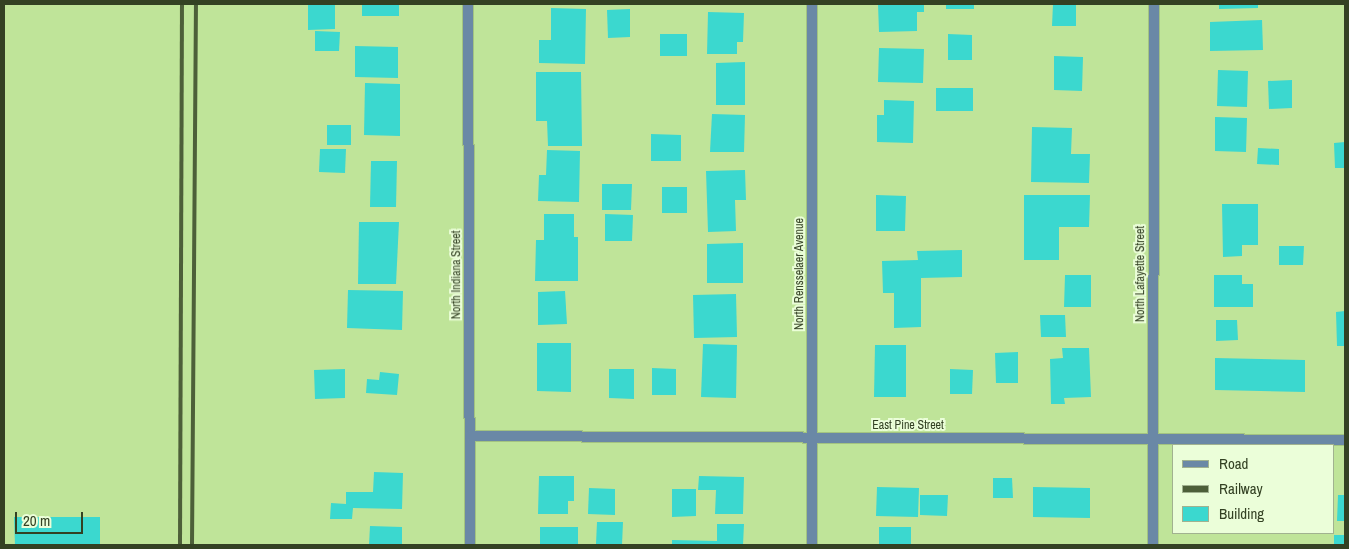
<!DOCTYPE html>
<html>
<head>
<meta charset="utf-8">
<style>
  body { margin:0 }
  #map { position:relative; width:1349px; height:549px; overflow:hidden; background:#bfe499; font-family:"Archivo Narrow",sans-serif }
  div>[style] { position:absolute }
  .building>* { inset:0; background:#3bd8cf }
  .roads { filter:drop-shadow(1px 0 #a3c381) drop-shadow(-1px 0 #a3c381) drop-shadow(0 1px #a3c381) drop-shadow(0 -1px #a3c381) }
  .minor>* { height:10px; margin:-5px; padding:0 5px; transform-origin:5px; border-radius:5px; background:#6a88a6 }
  .rail>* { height:4px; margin:-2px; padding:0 2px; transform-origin:2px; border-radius:2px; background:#4d5f39 }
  span { translate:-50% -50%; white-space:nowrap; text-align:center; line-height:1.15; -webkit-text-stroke:4px #ebfed9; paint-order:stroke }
  .street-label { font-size:12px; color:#334123 }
  .frame { position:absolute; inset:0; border:5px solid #334123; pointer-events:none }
  .legend { position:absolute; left:1172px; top:444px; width:162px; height:90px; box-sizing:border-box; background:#ebfed9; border:1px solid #a1b290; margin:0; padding:6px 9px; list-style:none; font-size:15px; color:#334123 }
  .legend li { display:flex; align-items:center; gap:10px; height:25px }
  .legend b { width:25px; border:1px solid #a1b290 }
  .scale { position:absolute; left:15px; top:512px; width:68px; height:22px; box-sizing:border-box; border:2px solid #334123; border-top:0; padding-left:6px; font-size:15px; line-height:18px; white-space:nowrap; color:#334123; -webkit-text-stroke:4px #ebfed9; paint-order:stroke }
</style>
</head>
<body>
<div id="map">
  <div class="building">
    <i style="clip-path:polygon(308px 4px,335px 4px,335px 29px,308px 30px)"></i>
    <i style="clip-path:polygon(362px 4px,399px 4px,399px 16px,362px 16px)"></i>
    <i style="clip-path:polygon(878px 4px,924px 4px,924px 12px,917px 12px,917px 31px,879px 32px)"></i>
    <i style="clip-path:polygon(946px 4px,974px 4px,974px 9px,946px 9px)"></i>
    <i style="clip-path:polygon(1053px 4px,1076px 4px,1076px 26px,1052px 26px)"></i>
    <i style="clip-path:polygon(1219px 4px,1258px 4px,1258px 8px,1219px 9px)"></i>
    <i style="clip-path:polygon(551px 8px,586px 9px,585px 64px,539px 63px,539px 40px,551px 40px)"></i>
    <i style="clip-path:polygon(630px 9px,630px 37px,608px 38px,607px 10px)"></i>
    <i style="clip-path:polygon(708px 12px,744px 13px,743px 42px,737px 42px,737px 54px,707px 54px)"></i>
    <i style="clip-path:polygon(1262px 20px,1263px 50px,1210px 51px,1210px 22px)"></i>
    <i style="clip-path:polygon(315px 31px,340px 32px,339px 51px,315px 51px)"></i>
    <i style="clip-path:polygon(660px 34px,687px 34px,687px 56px,660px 56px)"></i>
    <i style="clip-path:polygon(948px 34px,972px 35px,972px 60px,948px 60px)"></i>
    <i style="clip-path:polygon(355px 46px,398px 47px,398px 78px,355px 77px)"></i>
    <i style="clip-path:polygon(879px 48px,924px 49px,923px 83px,878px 82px)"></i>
    <i style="clip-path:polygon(1054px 56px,1083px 57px,1082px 91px,1054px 90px)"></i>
    <i style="clip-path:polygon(745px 62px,745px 105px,716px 105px,716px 63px)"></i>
    <i style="clip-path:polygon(1218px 70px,1248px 71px,1247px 107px,1217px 106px)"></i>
    <i style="clip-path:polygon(536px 72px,581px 72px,582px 146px,548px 146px,547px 121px,536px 121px)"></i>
    <i style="clip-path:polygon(1292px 80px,1292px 108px,1269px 109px,1268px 81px)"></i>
    <i style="clip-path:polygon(365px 83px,400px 84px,400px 136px,364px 135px)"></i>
    <i style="clip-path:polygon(936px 88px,973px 88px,973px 111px,936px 111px)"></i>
    <i style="clip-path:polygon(884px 100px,914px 101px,913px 143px,877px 142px,877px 115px,884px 115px)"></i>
    <i style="clip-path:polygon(712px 114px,745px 115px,744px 152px,710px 152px)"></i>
    <i style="clip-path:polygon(1215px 117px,1247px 118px,1246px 152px,1215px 151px)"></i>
    <i style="clip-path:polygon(327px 125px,351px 125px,351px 145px,327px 145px)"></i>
    <i style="clip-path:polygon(1032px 127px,1072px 128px,1071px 154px,1090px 154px,1089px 183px,1031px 182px)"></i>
    <i style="clip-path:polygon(651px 134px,681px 135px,681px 161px,651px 161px)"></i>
    <i style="clip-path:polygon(1345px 142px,1345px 168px,1335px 168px,1334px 143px)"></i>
    <i style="clip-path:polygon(1258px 148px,1279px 149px,1279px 165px,1257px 164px)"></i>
    <i style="clip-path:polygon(320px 149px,346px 149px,345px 173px,319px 172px)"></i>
    <i style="clip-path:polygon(547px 150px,580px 151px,579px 202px,538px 201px,539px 175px,546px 175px)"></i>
    <i style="clip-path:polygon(371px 161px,397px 161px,396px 207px,370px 207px)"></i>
    <i style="clip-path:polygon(745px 170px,746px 200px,735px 200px,736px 231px,708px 232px,706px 171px)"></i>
    <i style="clip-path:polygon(602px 184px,632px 184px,631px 210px,602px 210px)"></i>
    <i style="clip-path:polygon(662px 187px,687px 187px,687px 213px,662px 213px)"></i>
    <i style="clip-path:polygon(876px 195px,906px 196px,905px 231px,876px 231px)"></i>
    <i style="clip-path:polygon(1024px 195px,1090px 195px,1089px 227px,1059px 227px,1059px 260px,1024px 260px)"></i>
    <i style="clip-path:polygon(1222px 204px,1258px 204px,1258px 245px,1242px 245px,1242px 256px,1223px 257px)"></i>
    <i style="clip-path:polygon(544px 214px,574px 214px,574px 237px,578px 237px,578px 281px,535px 281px,536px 240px,544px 240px)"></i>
    <i style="clip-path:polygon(605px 214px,633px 215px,632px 241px,605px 241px)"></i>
    <i style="clip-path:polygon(359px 222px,399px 222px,396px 284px,358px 284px)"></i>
    <i style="clip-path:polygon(743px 243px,743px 283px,707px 283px,707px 244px)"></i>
    <i style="clip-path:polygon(1279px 246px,1304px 246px,1303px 265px,1279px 265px)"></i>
    <i style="clip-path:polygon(962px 250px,962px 277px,921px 278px,921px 327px,894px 328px,894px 293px,883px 293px,882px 261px,918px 260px,917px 251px)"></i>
    <i style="clip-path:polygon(1065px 275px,1091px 275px,1091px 307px,1064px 307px)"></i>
    <i style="clip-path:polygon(1214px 275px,1242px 275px,1242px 284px,1253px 284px,1253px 307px,1214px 307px)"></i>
    <i style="clip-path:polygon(348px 290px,403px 291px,402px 330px,347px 328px)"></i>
    <i style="clip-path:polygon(565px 291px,567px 324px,538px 325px,538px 292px)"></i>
    <i style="clip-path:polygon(736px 294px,737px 337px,694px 338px,693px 295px)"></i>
    <i style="clip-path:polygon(1345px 311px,1345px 346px,1337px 346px,1336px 312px)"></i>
    <i style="clip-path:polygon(1040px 315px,1065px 315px,1066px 337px,1041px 337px)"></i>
    <i style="clip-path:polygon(1216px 320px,1237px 320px,1238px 340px,1216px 341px)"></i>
    <i style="clip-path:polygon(537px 343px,571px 343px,571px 392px,537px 391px)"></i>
    <i style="clip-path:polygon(703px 344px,737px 345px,736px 398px,701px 397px)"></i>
    <i style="clip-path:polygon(875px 345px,906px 345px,906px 397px,874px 397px)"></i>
    <i style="clip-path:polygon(1062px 348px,1089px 348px,1091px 397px,1064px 398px,1065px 404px,1051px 404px,1050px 359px,1063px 358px)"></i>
    <i style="clip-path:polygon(1018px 352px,1018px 383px,996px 383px,995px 353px)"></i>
    <i style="clip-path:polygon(1215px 358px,1305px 360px,1305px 392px,1215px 390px)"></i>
    <i style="clip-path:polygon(652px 368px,676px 369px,676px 395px,652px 395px)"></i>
    <i style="clip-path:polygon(345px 369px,345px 398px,315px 399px,314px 370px)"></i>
    <i style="clip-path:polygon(609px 369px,634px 369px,634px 399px,609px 398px)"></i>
    <i style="clip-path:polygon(950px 369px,973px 370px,972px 394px,950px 394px)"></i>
    <i style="clip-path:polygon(380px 372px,399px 374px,397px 395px,366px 393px,367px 379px,379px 380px)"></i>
    <i style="clip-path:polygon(374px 472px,403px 473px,402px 509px,353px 508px,352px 519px,330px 519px,331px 503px,346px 504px,346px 492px,373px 492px)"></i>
    <i style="clip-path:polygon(539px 476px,574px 476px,574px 501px,568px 501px,568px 514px,538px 514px)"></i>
    <i style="clip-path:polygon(699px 476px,744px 477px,743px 514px,715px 514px,716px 490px,698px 490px)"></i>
    <i style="clip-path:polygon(993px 478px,1012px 478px,1013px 498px,993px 498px)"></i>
    <i style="clip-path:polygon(877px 487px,919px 488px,918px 517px,876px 516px)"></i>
    <i style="clip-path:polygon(1033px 487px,1090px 488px,1090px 518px,1033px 517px)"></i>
    <i style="clip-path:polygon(589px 488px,615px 489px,615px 515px,588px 514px)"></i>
    <i style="clip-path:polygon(672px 489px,696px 489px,696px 516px,672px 517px)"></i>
    <i style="clip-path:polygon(920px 495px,948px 495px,947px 516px,920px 515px)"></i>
    <i style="clip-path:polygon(1338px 495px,1345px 495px,1345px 521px,1337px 521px)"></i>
    <i style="clip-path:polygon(14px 517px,100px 517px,100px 545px,15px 545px)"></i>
    <i style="clip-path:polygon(597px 522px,623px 522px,622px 545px,596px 544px)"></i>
    <i style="clip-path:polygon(717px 524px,744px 524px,743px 545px,672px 545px,672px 540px,717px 541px)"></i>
    <i style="clip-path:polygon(370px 526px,402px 527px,402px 545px,369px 545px)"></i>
    <i style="clip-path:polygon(540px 527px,578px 527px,578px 545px,540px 545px)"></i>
    <i style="clip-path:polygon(879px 527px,911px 527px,911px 545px,879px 545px)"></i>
    <i style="clip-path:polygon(1334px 535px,1345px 535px,1345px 545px,1334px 545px)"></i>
  </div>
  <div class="roads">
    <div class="minor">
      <i style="left:468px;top:4px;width:541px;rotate:89.79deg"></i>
      <i style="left:470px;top:436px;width:875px;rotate:0.26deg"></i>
      <i style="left:812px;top:545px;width:541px;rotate:-90deg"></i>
      <i style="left:1153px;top:545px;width:541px;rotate:-89.89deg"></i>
    </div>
  </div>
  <div class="rail">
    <i style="left:180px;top:545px;width:541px;rotate:-89.79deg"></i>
    <i style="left:192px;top:545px;width:541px;rotate:-89.58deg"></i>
  </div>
  <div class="street-label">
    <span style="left:800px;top:274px;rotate:-90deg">North Rensselaer Avenue</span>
    <span style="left:1141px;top:274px;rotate:-90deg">North Lafayette Street</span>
    <span style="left:457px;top:275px;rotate:-90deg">North Indiana Street</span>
    <span style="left:908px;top:426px">East Pine Street</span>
  </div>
  <div class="frame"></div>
  <ul class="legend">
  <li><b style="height:6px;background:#6a88a6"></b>Road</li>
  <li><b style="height:6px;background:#4d5f39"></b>Railway</li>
  <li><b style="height:14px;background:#3bd8cf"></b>Building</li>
  </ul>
  <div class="scale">20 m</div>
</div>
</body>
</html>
